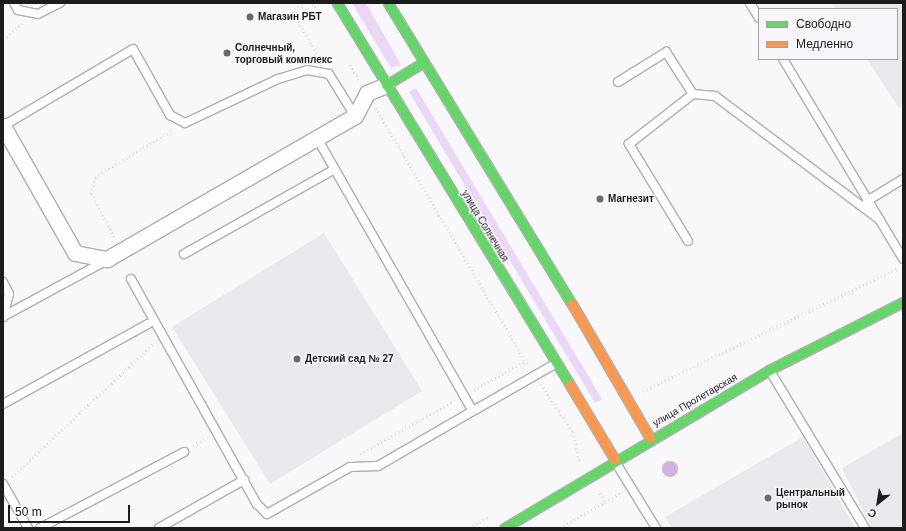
<!DOCTYPE html>
<html>
<head>
<meta charset="utf-8">
<style>
  body { margin:0 }
  #map { position:relative; width:906px; height:531px; overflow:hidden; background:#f8f7f9; font-family:Helvetica,sans-serif }
  div>[style] { position:absolute }
  .built>* { inset:0; background:#eae7ed }
  .green>* { inset:0; background:#ead7f5 }
  .water>* { inset:0; background:#d1b0e2 }
  .round { border-radius:50% }
  .path>* { height:2.5px; margin-top:-1.25px; transform-origin:0; background:repeating-linear-gradient(90deg,#dbdadb 0 1px,transparent 0 4px) }
  .roads { filter:drop-shadow(1px 0 #b0afb0) drop-shadow(-1px 0 #b0afb0) drop-shadow(0 1px #b0afb0) drop-shadow(0 -1px #b0afb0) }
  .lane>* { height:8px; margin:-4px; padding:0 4px; transform-origin:4px; border-radius:4px; background:#fefefe }
  .street>* { height:15px; margin:-7.5px; padding:0 7.5px; transform-origin:7.5px; border-radius:7.5px; background:#fefefe }
  .fast>* { height:9px; margin:-4.5px; padding:0 4.5px; transform-origin:4.5px; border-radius:4.5px; background:#63d668 }
  .slow>* { height:9px; margin:-4.5px; padding:0 4.5px; transform-origin:4.5px; border-radius:4.5px; background:#ff974d }
  .dots>* { width:11px; height:11px; translate:-50% -50%; box-sizing:border-box; border:2px solid #f8f6fa; border-radius:50% }
  span { translate:-50% -50%; white-space:nowrap; text-align:center; line-height:1.15; -webkit-text-stroke:3px #f8f6fa; paint-order:stroke }
  .poi-label { font-size:10px; color:#1d1c1d; font-weight:700 }
  .left { translate:0 -50%; text-align:left }
  .street-label { font-size:10px; color:#1d1c1d }
  .frame { position:absolute; inset:0; border:4px solid #1d1c1d; pointer-events:none }
  .legend { position:absolute; left:758px; top:8px; width:140px; height:52px; box-sizing:border-box; background:#f8f6fa; border:1px solid #a09fa2; margin:0; padding:5px 7px; list-style:none; font-size:12px; color:#1d1c1d }
  .legend li { display:flex; align-items:center; gap:8px; height:20px }
  .legend b { width:20px; border:1px solid #a09fa2 }
  .north { position:absolute; left:858px; top:483px; width:40px; height:40px; -webkit-text-stroke:3px #f8f6fa; paint-order:stroke; rotate:210deg; font-size:11px; font-weight:700; line-height:16px; text-align:center; color:#1d1c1d }
  .north::after { content:''; display:block; margin:auto; width:14px; height:18px; background:#1d1c1d; clip-path:polygon(50% 0,100% 100%,50% 72%,0 100%) }
  .scale { position:absolute; left:8px; top:505px; width:122px; height:18px; box-sizing:border-box; border:2px solid #1d1c1d; border-top:0; padding-left:5px; font-size:12px; line-height:14px; white-space:nowrap; color:#1d1c1d; -webkit-text-stroke:3px #f8f6fa; paint-order:stroke }
</style>
</head>
<body>
<div id="map">
  <div class="built">
    <i style="clip-path:polygon(832px 3px,903px 3px,903px 105px,899px 108px,867px 59px,897px 59px,897px 9px,836px 9px)"></i>
    <i style="clip-path:polygon(324px 233px,422px 391px,270px 484px,172px 327px)"></i>
    <i style="clip-path:polygon(903px 433px,903px 528px,872px 528px,842px 468px)"></i>
    <i style="clip-path:polygon(803px 437px,855px 528px,672px 528px,665px 517px)"></i>
  </div>
  <div class="green">
    <i style="clip-path:polygon(352px 3px,366px 3px,401px 65px,391px 68px)"></i>
    <i style="clip-path:polygon(416px 88px,602px 399px,595px 403px,409px 92px)"></i>
  </div>
  <div class="water">
    <i class="round" style="left:662px;top:461px;width:16px;height:16px"></i>
  </div>
  <div class="path">
    <i style="left:306px;top:3px;width:16px;rotate:150deg"></i>
    <i style="left:292px;top:11px;width:57px;rotate:59.4deg"></i>
    <i style="left:313px;top:3px;width:12px;rotate:59deg"></i>
    <i style="left:3px;top:39px;width:26px;rotate:-39deg"></i>
    <i style="left:350px;top:65px;width:17px;rotate:59deg"></i>
    <i style="left:376px;top:108px;width:299px;rotate:59.4deg"></i>
    <i style="left:114px;top:237px;width:49px;rotate:-118.1deg"></i>
    <i style="left:91px;top:194px;width:17px;rotate:-77deg"></i>
    <i style="left:95px;top:177px;width:91px;rotate:-31.1deg"></i>
    <i style="left:541px;top:384px;width:58px;rotate:56.3deg"></i>
    <i style="left:573px;top:432px;width:30px;rotate:78deg"></i>
    <i style="left:474px;top:390px;width:59px;rotate:-29.6deg"></i>
    <i style="left:643px;top:391px;width:281px;rotate:-25.7deg"></i>
    <i style="left:193px;top:446px;width:16px;rotate:-30deg"></i>
    <i style="left:360px;top:454px;width:108px;rotate:-29.4deg"></i>
    <i style="left:12px;top:477px;width:195px;rotate:-43.3deg"></i>
    <i style="left:600px;top:493px;width:9px;rotate:58deg"></i>
    <i style="left:469px;top:528px;width:22px;rotate:-30deg"></i>
    <i style="left:560px;top:528px;width:72px;rotate:-30.1deg"></i>
  </div>
  <div class="roads">
    <div class="lane">
      <i style="left:14px;top:3px;width:8px;rotate:60deg"></i>
      <i style="left:18px;top:10px;width:20px;rotate:11deg"></i>
      <i style="left:38px;top:14px;width:25px;rotate:-27deg"></i>
      <i style="left:750px;top:3px;width:17px;rotate:59deg"></i>
      <i style="left:783px;top:59px;width:233px;rotate:59deg"></i>
      <i style="left:618px;top:82px;width:57px;rotate:-32deg"></i>
      <i style="left:666px;top:52px;width:50px;rotate:57.3deg"></i>
      <i style="left:3px;top:126px;width:151px;rotate:-30.6deg"></i>
      <i style="left:133px;top:49px;width:76px;rotate:60.7deg"></i>
      <i style="left:170px;top:115px;width:17px;rotate:28deg"></i>
      <i style="left:185px;top:123px;width:103px;rotate:-25.3deg"></i>
      <i style="left:278px;top:79px;width:30px;rotate:-17deg"></i>
      <i style="left:307px;top:70px;width:22px;rotate:10deg"></i>
      <i style="left:329px;top:74px;width:49px;rotate:58.2deg"></i>
      <i style="left:317px;top:138px;width:314px;rotate:60.3deg"></i>
      <i style="left:473px;top:411px;width:95px;rotate:-29.8deg"></i>
      <i style="left:867px;top:201px;width:42px;rotate:-31.4deg"></i>
      <i style="left:688px;top:241px;width:114px;rotate:-121.3deg"></i>
      <i style="left:629px;top:144px;width:81px;rotate:-38deg"></i>
      <i style="left:693px;top:94px;width:22px;rotate:5deg"></i>
      <i style="left:715px;top:96px;width:206px;rotate:36.9deg"></i>
      <i style="left:184px;top:254px;width:173px;rotate:-29.4deg"></i>
      <i style="left:131px;top:279px;width:258px;rotate:60.8deg"></i>
      <i style="left:257px;top:504px;width:14px;rotate:45deg"></i>
      <i style="left:267px;top:514px;width:95px;rotate:-29.5deg"></i>
      <i style="left:350px;top:467px;width:28px;rotate:-2deg"></i>
      <i style="left:378px;top:466px;width:110px;rotate:-30.1deg"></i>
      <i style="left:3px;top:282px;width:13px;rotate:63deg"></i>
      <i style="left:9px;top:294px;width:24px;rotate:105deg"></i>
      <i style="left:4px;top:316px;width:117px;rotate:-28.5deg"></i>
      <i style="left:770px;top:371px;width:184px;rotate:58.8deg"></i>
      <i style="left:3px;top:404px;width:166px;rotate:-28.9deg"></i>
      <i style="left:616px;top:463px;width:76px;rotate:58.4deg"></i>
      <i style="left:3px;top:484px;width:51px;rotate:60.4deg"></i>
      <i style="left:40px;top:528px;width:163px;rotate:-27.8deg"></i>
      <i style="left:159px;top:528px;width:98px;rotate:-29.5deg"></i>
    </div>
    <div class="street">
      <i style="left:3px;top:126px;width:146px;rotate:60.4deg"></i>
      <i style="left:75px;top:253px;width:33px;rotate:11deg"></i>
      <i style="left:107px;top:259px;width:286px;rotate:-30deg"></i>
      <i style="left:355px;top:116px;width:26px;rotate:-62deg"></i>
      <i style="left:367px;top:93px;width:21px;rotate:-23deg"></i>
    </div>
    <div class="fast">
      <i style="left:337px;top:3px;width:447px;rotate:58.6deg"></i>
      <i style="left:388px;top:3px;width:353px;rotate:58.6deg"></i>
      <i style="left:386px;top:85px;width:44px;rotate:-31.2deg"></i>
      <i style="left:504px;top:528px;width:309px;rotate:-30.8deg"></i>
      <i style="left:769px;top:370px;width:150px;rotate:-26.9deg"></i>
    </div>
    <div class="slow">
      <i style="left:572px;top:304px;width:155px;rotate:59.8deg"></i>
      <i style="left:570px;top:385px;width:87px;rotate:59deg"></i>
    </div>
  </div>
  <div class="dots">
    <i style="left:250px;top:17px;background:#6a696a"></i>
    <i style="left:227px;top:53px;background:#6a696a"></i>
    <i style="left:600px;top:199px;background:#6a696a"></i>
    <i style="left:297px;top:359px;background:#6a696a"></i>
    <i style="left:768px;top:498px;background:#6a696a"></i>
  </div>
  <div class="poi-label">
    <span class="left" style="left:258px;top:17px">Магазин РБТ</span>
    <span class="left" style="left:235px;top:53px">Солнечный,<br>торговый комплекс</span>
    <span class="left" style="left:608px;top:199px">Магнезит</span>
    <span class="left" style="left:305px;top:359px">Детский сад № 27</span>
    <span class="left" style="left:776px;top:498px">Центральный<br>рынок</span>
  </div>
  <div class="street-label">
    <span style="left:485px;top:226px;rotate:59deg">улица Солнечная</span>
    <span style="left:695px;top:400px;rotate:-30deg">улица Пролетарская</span>
  </div>
  <div class="frame"></div>
  <ul class="legend">
  <li><b style="height:5px;background:#63d668"></b>Свободно</li>
  <li><b style="height:5px;background:#ff974d"></b>Медленно</li>
  </ul>
  <div class="north">С</div>
  <div class="scale">50 m</div>
</div>
</body>
</html>
